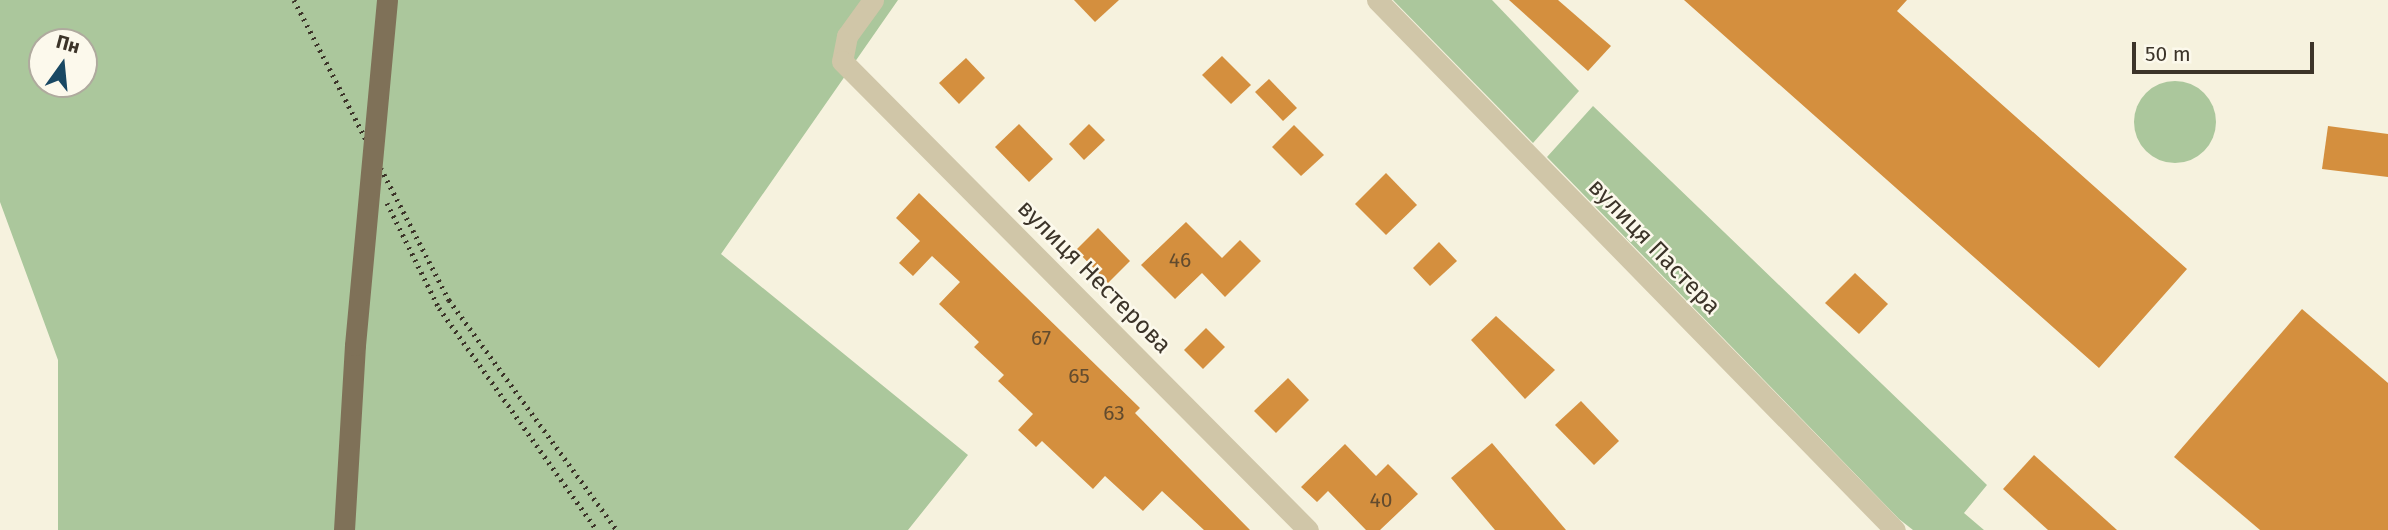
<!DOCTYPE html>
<html>
<head>
<meta charset="utf-8">
<style>
  body { margin:0 }
  #map { position:relative; width:2388px; height:530px; overflow:hidden; background:#f6f2de; font-family:"Fira Sans",sans-serif }
  div>[style] { position:absolute }
  .green>* { inset:0; background:#abc79c }
  .round { border-radius:50% }
  .building>* { inset:0; background:#d48f3e }
  .minor>* { height:21px; margin:-10.5px; padding:0 10.5px; transform-origin:10.5px; border-radius:10.5px; background:#d0c6a8 }
  .major>* { height:21px; margin:-10.5px; padding:0 10.5px; transform-origin:10.5px; border-radius:10.5px; background:#7f7158 }
  .rail>* { height:5px; margin-top:-2.5px; transform-origin:0; background:repeating-linear-gradient(90deg,#3c3429 0 2px,transparent 0 7px) }
  .major-bridge>* { height:21px; margin:-10.5px; padding:0 10.5px; transform-origin:10.5px; border-radius:10.5px; background:#7f7158 }
  span { translate:-50% -50%; white-space:nowrap; text-align:center; line-height:1.15; -webkit-text-stroke:5px #fcf9ec; paint-order:stroke }
  .number-label { font-size:21px; color:#624b2e }
  .number-label span { -webkit-text-stroke-width:0 }
  .street-label { font-size:24px; color:#3c3429 }
  .north { position:absolute; left:28px; top:28px; width:70px; height:70px; box-sizing:border-box; background:#fcf9ec; border:2px solid #afaa9e; border-radius:50%; rotate:15deg; font-size:19px; font-weight:700; line-height:28px; text-align:center; color:#3c3429 }
  .north::after { content:''; display:block; margin:auto; width:24px; height:32px; background:#194863; clip-path:polygon(50% 0,100% 100%,50% 72%,0 100%) }
  .scale { position:absolute; left:2132px; top:42px; width:182px; height:32px; box-sizing:border-box; border:4px solid #3c3429; border-top:0; padding-left:9px; font-size:21px; line-height:24px; white-space:nowrap; color:#3c3429; -webkit-text-stroke:5px #fcf9ec; paint-order:stroke }
</style>
</head>
<body>
<div id="map">
  <div class="green">
    <i style="clip-path:polygon(evenodd,0 0,898px 0,721px 254px,968px 455px,908px 530px,58px 530px,58px 360px,0 202px,0 0,42px 42px,84px 42px,84px 84px,42px 84px,42px 42px)"></i>
    <i style="clip-path:polygon(1393px 0,1492px 0,1579px 91px,1533px 143px)"></i>
    <i class="round" style="left:2134px;top:81px;width:82px;height:82px"></i>
    <i style="clip-path:polygon(1593px 106px,1987px 485px,1964px 513px,1984px 530px,1913px 530px,1899px 519px,1547px 157px)"></i>
  </div>
  <div class="building">
    <i style="clip-path:polygon(1074px 0,1119px 0,1095px 22px)"></i>
    <i style="clip-path:polygon(1509px 0,1558px 0,1611px 46px,1588px 71px)"></i>
    <i style="clip-path:polygon(1684px 0,1907px 0,1897px 11px,2187px 269px,2099px 368px)"></i>
    <i style="clip-path:polygon(1222px 56px,1251px 85px,1231px 104px,1202px 75px)"></i>
    <i style="clip-path:polygon(966px 58px,985px 78px,959px 104px,939px 83px)"></i>
    <i style="clip-path:polygon(1269px 79px,1297px 108px,1283px 121px,1255px 92px)"></i>
    <i style="clip-path:polygon(1019px 124px,1053px 159px,1029px 182px,995px 147px)"></i>
    <i style="clip-path:polygon(1089px 124px,1105px 140px,1084px 160px,1069px 144px)"></i>
    <i style="clip-path:polygon(1294px 125px,1324px 155px,1301px 176px,1272px 147px)"></i>
    <i style="clip-path:polygon(2328px 126px,2388px 134px,2388px 177px,2322px 169px)"></i>
    <i style="clip-path:polygon(1386px 173px,1417px 205px,1386px 235px,1355px 204px)"></i>
    <i style="clip-path:polygon(919px 193px,1140px 408px,1135px 413px,1250px 530px,1204px 530px,1162px 491px,1143px 511px,1105px 476px,1093px 489px,1042px 441px,1036px 447px,1018px 430px,1033px 414px,998px 381px,1004px 375px,974px 347px,979px 342px,939px 304px,960px 282px,932px 256px,913px 276px,899px 263px,920px 241px,896px 218px)"></i>
    <i style="clip-path:polygon(1186px 222px,1222px 258px,1240px 240px,1261px 261px,1225px 297px,1202px 273px,1175px 299px,1141px 265px)"></i>
    <i style="clip-path:polygon(1098px 228px,1130px 261px,1108px 283px,1076px 250px)"></i>
    <i style="clip-path:polygon(1439px 242px,1457px 261px,1430px 286px,1413px 268px)"></i>
    <i style="clip-path:polygon(1855px 273px,1888px 304px,1859px 334px,1825px 303px)"></i>
    <i style="clip-path:polygon(2302px 309px,2388px 383px,2388px 530px,2260px 530px,2174px 457px)"></i>
    <i style="clip-path:polygon(1496px 316px,1555px 370px,1525px 399px,1471px 340px)"></i>
    <i style="clip-path:polygon(1206px 328px,1225px 347px,1203px 369px,1184px 350px)"></i>
    <i style="clip-path:polygon(1288px 378px,1309px 400px,1276px 433px,1254px 411px)"></i>
    <i style="clip-path:polygon(1581px 401px,1619px 441px,1594px 465px,1555px 425px)"></i>
    <i style="clip-path:polygon(1492px 443px,1566px 530px,1495px 530px,1451px 478px)"></i>
    <i style="clip-path:polygon(1345px 444px,1376px 476px,1388px 464px,1418px 494px,1380px 530px,1366px 530px,1328px 491px,1317px 502px,1301px 487px)"></i>
    <i style="clip-path:polygon(2034px 455px,2117px 530px,2048px 530px,2003px 489px)"></i>
  </div>
  <div class="minor">
    <i style="left:873px;top:0;width:44px;rotate:125.8deg"></i>
    <i style="left:847px;top:36px;width:25px;rotate:101deg"></i>
    <i style="left:842px;top:61px;width:661px;rotate:45.18deg"></i>
    <i style="left:1377px;top:0;width:741px;rotate:45.66deg"></i>
  </div>
  <div class="major">
    <i style="left:344px;top:530px;width:185px;rotate:-86.6deg"></i>
  </div>
  <div class="rail">
    <i style="left:294px;top:0;width:338px;rotate:62.7deg"></i>
    <i style="left:449px;top:300px;width:285px;rotate:53.9deg"></i>
    <i style="left:387px;top:203px;width:117px;rotate:63.7deg"></i>
    <i style="left:439px;top:308px;width:272px;rotate:54.6deg"></i>
  </div>
  <div class="major-bridge">
    <i style="left:355px;top:345px;width:346px;rotate:-84.7deg"></i>
  </div>
  <div class="number-label">
    <span style="left:1180px;top:260px">46</span>
    <span style="left:1041px;top:338px">67</span>
    <span style="left:1079px;top:376px">65</span>
    <span style="left:1114px;top:413px">63</span>
    <span style="left:1381px;top:500px">40</span>
  </div>
  <div class="street-label">
    <span style="left:1654px;top:247px;rotate:46deg">вулиця Пастера</span>
    <span style="left:1094px;top:277px;rotate:45deg">вулиця Нестерова</span>
  </div>
  <div class="north">Пн</div>
  <div class="scale">50 m</div>
</div>
</body>
</html>
